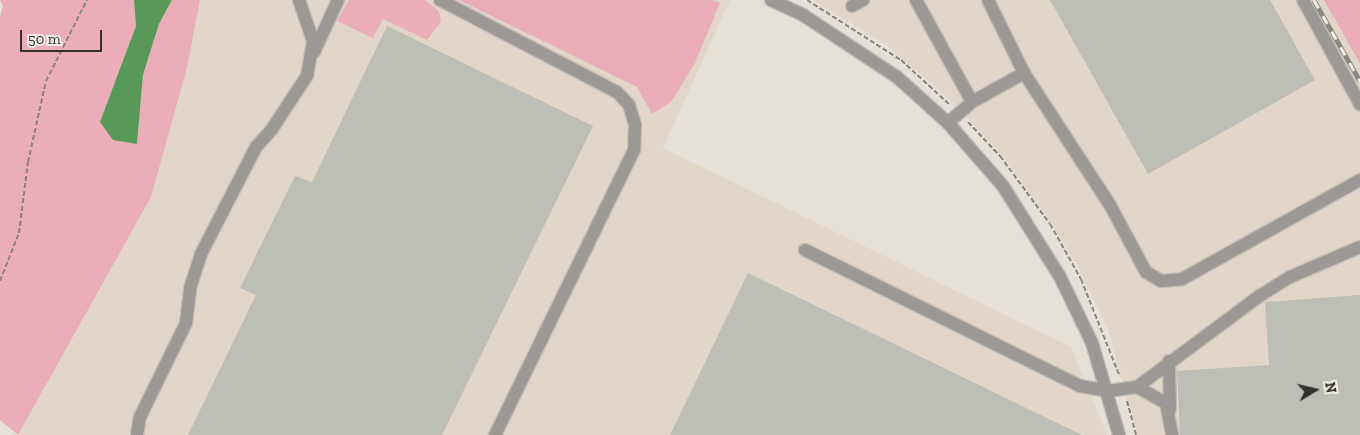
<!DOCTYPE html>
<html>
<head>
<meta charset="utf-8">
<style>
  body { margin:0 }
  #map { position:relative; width:1360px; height:435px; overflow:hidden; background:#e5e0d8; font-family:"Zilla Slab",serif }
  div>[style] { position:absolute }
  .built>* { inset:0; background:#e1d6c8 }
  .green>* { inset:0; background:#ebadba }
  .water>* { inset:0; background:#589957 }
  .building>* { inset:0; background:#bdbeb5 }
  .path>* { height:2px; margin-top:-1px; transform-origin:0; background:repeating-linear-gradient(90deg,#88857f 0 5px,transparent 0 7.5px) }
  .roads { filter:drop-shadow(1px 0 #c1bdb6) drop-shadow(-1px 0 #c1bdb6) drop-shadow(0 1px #c1bdb6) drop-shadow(0 -1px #c1bdb6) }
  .minor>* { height:12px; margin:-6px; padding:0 6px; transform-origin:6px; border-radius:6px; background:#9c9896 }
  .rail>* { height:5px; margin-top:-2.5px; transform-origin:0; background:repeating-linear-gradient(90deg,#f3ede5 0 9px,#8c8883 0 18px); box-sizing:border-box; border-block:1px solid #8c8883 }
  span { translate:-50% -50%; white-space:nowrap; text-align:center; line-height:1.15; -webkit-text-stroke:4px #f3ede5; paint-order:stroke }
  .north { position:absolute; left:1290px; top:365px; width:50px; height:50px; -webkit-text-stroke:4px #f3ede5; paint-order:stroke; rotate:81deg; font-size:14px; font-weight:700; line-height:20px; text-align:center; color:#32302d }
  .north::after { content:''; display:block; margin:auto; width:18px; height:22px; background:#32302d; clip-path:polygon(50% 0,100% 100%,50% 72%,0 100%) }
  .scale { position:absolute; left:20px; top:30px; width:82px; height:22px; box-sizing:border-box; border:2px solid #32302d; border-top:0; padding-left:6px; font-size:15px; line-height:18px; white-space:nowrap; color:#32302d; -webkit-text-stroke:4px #f3ede5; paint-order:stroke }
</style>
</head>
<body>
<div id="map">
  <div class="built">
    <i style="clip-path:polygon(200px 0,730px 0,663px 148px,1071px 347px,1107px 435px,18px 435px,151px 197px,187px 68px)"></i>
    <i style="clip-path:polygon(813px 0,1324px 0,1360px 64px,1360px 435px,1137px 435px,1109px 332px,1080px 270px,1044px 212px,993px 145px,945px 95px,886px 45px)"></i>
  </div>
  <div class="green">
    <i style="clip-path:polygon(0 0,134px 0,136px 26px,129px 47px,137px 144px,143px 75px,159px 24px,172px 0,200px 0,187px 68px,151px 197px,18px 435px,0 420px,0 17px,3px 6px)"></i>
    <i style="clip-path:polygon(349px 0,425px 0,439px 11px,441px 22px,427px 40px,383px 19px,373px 38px,337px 21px)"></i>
    <i style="clip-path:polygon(459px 0,713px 0,720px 3px,694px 65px,671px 102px,652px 114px,637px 87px)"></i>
    <i style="clip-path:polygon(1324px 0,1360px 0,1360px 64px)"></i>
  </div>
  <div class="water">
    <i style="clip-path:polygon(134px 0,172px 0,159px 24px,143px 75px,137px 144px,113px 140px,100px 122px,136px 26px)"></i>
  </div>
  <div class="building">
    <i style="clip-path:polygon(1050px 0,1270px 0,1315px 80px,1148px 174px)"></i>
    <i style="clip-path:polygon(387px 26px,593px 126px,442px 435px,188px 435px,256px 295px,240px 288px,295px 176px,312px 182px)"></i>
    <i style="clip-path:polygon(748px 273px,1082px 435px,670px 435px)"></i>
    <i style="clip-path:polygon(1360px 295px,1360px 435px,1180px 435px,1177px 371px,1269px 365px,1265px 302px)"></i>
  </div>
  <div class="path">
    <i style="left:807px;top:0;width:112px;rotate:32.6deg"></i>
    <i style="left:901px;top:60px;width:67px;rotate:42.6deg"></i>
    <i style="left:968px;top:122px;width:47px;rotate:46.7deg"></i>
    <i style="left:1000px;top:156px;width:84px;rotate:53.7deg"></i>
    <i style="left:1050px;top:224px;width:63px;rotate:60.6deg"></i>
    <i style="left:1081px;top:279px;width:105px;rotate:68.3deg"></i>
    <i style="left:0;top:281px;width:52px;rotate:-68.4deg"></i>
    <i style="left:19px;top:233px;width:72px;rotate:-82.8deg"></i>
    <i style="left:28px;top:162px;width:83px;rotate:-77.5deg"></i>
    <i style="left:46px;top:81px;width:91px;rotate:-63.2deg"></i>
    <i style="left:1127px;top:401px;width:35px;rotate:75deg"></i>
  </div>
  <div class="roads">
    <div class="minor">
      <i style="left:440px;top:0;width:199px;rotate:27.5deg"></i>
      <i style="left:617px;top:92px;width:18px;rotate:47deg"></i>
      <i style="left:629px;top:105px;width:21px;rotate:73deg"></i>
      <i style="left:635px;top:125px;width:25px;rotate:92deg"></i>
      <i style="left:634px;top:150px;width:317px;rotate:116deg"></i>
      <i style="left:771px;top:0;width:35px;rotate:25deg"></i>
      <i style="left:803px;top:15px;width:113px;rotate:33.4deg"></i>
      <i style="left:897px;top:77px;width:69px;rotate:42deg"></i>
      <i style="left:948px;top:123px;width:84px;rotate:48.9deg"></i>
      <i style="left:1003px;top:186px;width:107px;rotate:57.9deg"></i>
      <i style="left:1060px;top:277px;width:73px;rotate:64.1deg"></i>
      <i style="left:1092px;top:343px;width:96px;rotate:73.6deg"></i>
      <i style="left:916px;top:0;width:116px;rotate:61.2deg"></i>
      <i style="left:972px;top:102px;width:32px;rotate:139deg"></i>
      <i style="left:988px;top:0;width:81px;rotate:63.7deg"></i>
      <i style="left:1303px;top:0;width:119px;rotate:61.3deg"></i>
      <i style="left:852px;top:6px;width:13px;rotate:-29deg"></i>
      <i style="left:314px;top:52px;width:57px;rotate:-65.2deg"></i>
      <i style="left:972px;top:102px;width:60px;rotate:-29.1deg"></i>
      <i style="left:1024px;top:73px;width:158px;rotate:56.9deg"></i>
      <i style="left:1110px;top:205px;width:76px;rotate:61.8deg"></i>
      <i style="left:1146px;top:272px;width:17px;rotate:31deg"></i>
      <i style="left:1161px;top:281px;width:21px;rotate:-5deg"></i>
      <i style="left:1182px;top:279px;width:204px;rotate:-29.1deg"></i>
      <i style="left:805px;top:250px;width:307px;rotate:26.3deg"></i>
      <i style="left:1080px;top:386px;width:28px;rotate:10deg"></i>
      <i style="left:1108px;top:391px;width:29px;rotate:-8deg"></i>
      <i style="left:1137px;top:387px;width:154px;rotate:-36.6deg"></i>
      <i style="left:1261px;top:295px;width:34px;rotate:-32deg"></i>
      <i style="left:1290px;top:277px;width:76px;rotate:-23.2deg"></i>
      <i style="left:1169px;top:361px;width:48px;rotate:88.8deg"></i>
      <i style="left:1137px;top:387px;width:33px;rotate:29deg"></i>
      <i style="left:1166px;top:403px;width:33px;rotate:79deg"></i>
      <i style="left:137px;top:435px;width:18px;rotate:-81deg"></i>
      <i style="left:140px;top:417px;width:105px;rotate:-63.9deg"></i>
      <i style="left:186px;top:323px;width:35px;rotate:-83deg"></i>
      <i style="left:190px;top:288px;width:36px;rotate:-72deg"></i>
      <i style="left:201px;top:254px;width:120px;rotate:-62.8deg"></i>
      <i style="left:256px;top:147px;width:24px;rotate:-48deg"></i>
      <i style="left:272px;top:129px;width:64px;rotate:-56.6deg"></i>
      <i style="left:307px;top:76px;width:36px;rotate:-80deg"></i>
      <i style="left:313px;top:41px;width:43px;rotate:-108.9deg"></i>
    </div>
  </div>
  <div class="rail">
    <i style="left:1314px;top:0;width:93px;rotate:60.4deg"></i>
  </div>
  <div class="north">N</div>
  <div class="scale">50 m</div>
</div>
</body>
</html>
